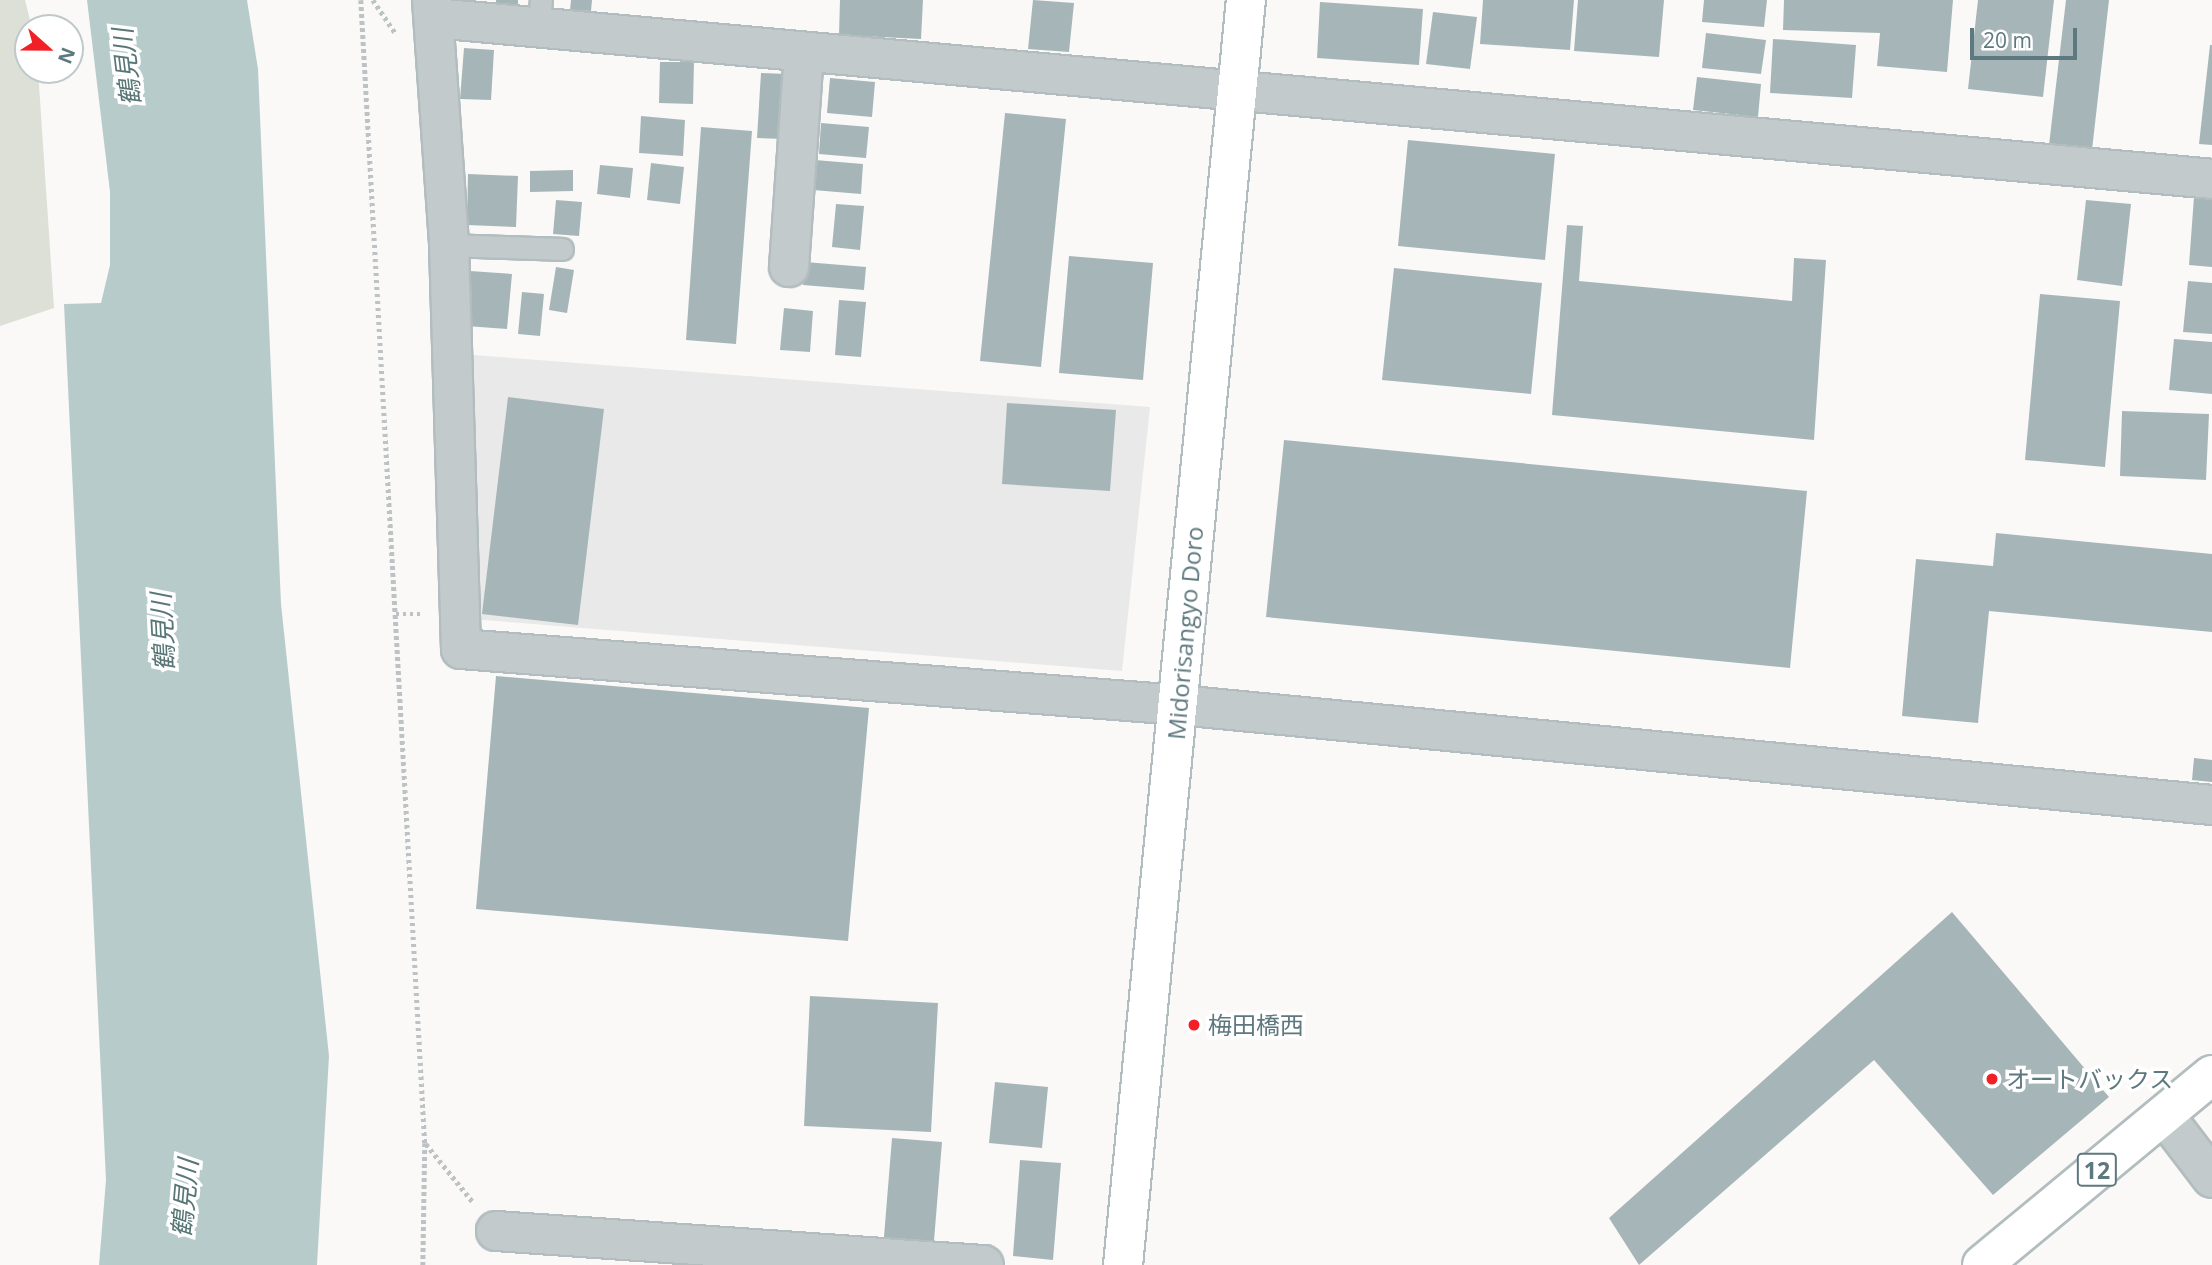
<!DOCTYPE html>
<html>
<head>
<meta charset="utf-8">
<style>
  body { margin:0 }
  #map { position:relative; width:2212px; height:1265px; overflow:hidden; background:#faf9f7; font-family:"Open Sans","Noto Sans JP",sans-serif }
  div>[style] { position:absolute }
  .built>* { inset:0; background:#e8e9e8 }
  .green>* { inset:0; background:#dce0d6 }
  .water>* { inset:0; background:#b8cbcb }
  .building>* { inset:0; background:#a6b6b8 }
  .path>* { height:4.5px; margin-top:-2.25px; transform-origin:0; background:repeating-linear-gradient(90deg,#bdc2c4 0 3.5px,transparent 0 7px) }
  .roads { filter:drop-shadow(2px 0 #b2bdbf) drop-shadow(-2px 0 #b2bdbf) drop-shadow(0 2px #b2bdbf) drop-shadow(0 -2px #b2bdbf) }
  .lane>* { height:21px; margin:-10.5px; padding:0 10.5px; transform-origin:10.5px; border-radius:10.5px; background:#c2cacc }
  .street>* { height:38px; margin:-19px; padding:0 19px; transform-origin:19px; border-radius:19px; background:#c2cacc }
  .secondary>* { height:38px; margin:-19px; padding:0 19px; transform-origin:19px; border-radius:19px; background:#fff }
  .primary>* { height:38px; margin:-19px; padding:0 19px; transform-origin:19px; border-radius:19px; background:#fff }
  .dots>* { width:19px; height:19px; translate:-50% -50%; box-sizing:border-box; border:4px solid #fff; border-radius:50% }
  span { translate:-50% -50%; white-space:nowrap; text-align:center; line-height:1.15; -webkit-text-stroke:7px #fff; paint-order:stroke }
  .shield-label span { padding:2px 5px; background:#fff; border:2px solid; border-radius:5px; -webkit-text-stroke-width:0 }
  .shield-label { font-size:23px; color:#5e787f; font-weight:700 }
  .street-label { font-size:24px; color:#5e787f }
  .poi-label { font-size:24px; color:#5e787f }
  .left { translate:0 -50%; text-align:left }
  .water-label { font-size:26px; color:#587676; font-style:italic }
  .north { position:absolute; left:14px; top:14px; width:70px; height:70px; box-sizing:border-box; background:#fff; border:2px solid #bfc9cc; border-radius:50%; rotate:111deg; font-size:19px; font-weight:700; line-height:28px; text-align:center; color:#5e787f }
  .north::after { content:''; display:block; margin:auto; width:24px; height:32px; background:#f12027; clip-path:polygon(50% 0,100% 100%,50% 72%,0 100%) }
  .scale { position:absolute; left:1970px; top:28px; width:107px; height:32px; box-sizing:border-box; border:4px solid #5e787f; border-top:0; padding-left:9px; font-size:21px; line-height:24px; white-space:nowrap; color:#5e787f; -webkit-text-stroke:5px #fff; paint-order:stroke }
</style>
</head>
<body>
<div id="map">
  <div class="built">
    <i style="clip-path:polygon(473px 355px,1150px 407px,1122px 671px,471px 619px)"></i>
  </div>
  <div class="green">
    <i style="clip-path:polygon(0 0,25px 0,32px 28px,28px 70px,38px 70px,54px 308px,0 326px)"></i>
  </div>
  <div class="water">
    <i style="clip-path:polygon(87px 0,247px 0,258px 69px,281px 604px,329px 1056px,317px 1265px,99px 1265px,106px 1180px,64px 304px,101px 303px,110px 265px,110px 192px)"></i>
  </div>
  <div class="building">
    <i style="clip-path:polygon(496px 0,518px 0,518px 5px,496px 3px)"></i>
    <i style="clip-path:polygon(571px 0,592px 0,591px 11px,570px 10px)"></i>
    <i style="clip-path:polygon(840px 0,923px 0,921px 39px,839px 35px)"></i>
    <i style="clip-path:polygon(1033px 0,1074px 3px,1069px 52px,1028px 49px)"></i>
    <i style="clip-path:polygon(1483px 0,1574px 0,1570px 50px,1480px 44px)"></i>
    <i style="clip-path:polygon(1578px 0,1664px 0,1659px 57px,1574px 51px)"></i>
    <i style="clip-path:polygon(1704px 0,1767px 0,1764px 27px,1702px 22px)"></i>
    <i style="clip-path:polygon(1784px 0,1953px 0,1947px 72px,1877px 66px,1880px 33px,1783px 30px)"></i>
    <i style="clip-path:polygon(1978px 0,2054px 0,2043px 97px,1968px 89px)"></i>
    <i style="clip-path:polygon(2066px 0,2109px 0,2092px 150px,2049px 145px)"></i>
    <i style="clip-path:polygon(1320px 2px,1423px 9px,1419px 65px,1317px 58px)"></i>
    <i style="clip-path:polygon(1433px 12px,1477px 17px,1470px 69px,1426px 64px)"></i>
    <i style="clip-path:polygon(1706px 33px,1766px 40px,1761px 74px,1702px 68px)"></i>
    <i style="clip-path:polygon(1773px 39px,1856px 45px,1852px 98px,1770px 93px)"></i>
    <i style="clip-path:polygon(2210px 45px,2212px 45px,2212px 145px,2199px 144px)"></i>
    <i style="clip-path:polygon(464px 48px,494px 50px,491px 100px,460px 99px)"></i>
    <i style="clip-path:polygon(660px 62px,694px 62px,693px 104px,659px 103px)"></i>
    <i style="clip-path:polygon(761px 73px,787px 74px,784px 139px,757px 138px)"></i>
    <i style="clip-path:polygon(1697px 77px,1761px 84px,1758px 117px,1693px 110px)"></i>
    <i style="clip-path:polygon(830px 78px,875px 82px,872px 117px,827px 113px)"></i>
    <i style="clip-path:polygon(1005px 113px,1066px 119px,1041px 367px,980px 361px)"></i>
    <i style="clip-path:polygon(641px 116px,685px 120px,683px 156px,639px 153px)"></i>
    <i style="clip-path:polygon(821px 123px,869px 127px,866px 158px,819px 154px)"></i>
    <i style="clip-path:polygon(701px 127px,752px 131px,736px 344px,686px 340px)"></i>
    <i style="clip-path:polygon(1408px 140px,1555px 154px,1545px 260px,1398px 246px)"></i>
    <i style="clip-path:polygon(815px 160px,863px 164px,861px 194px,813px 190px)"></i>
    <i style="clip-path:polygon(651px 163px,684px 167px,680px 204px,647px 200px)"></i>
    <i style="clip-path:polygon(600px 165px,633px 168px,630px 198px,597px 194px)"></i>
    <i style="clip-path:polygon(573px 170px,573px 191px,530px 192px,530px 171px)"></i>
    <i style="clip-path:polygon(468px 174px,518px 176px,516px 227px,467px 225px)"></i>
    <i style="clip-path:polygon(2194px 197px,2212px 198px,2212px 267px,2189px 265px)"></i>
    <i style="clip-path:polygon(556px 200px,582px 202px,579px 236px,553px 234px)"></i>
    <i style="clip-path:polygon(2086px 200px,2131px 204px,2122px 286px,2077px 280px)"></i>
    <i style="clip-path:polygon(836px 204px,864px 206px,860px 250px,832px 247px)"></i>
    <i style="clip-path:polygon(1567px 225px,1583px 226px,1579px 281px,1792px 301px,1794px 258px,1826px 260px,1814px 440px,1552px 415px)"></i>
    <i style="clip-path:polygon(1069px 256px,1153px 263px,1143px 380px,1059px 373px)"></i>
    <i style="clip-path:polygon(805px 262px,866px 267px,864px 290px,803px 285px)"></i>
    <i style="clip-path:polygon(556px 267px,574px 270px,567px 313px,549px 310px)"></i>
    <i style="clip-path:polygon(1394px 268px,1542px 283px,1531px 394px,1382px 380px)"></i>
    <i style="clip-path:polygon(470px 271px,512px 274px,507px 329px,466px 326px)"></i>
    <i style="clip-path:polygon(2188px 281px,2212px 283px,2212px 334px,2183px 332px)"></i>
    <i style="clip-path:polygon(522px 292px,544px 294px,540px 336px,518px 334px)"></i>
    <i style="clip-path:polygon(2040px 294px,2120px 301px,2105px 467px,2025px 460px)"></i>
    <i style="clip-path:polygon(839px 300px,866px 302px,861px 357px,835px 355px)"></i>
    <i style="clip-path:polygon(784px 308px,813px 311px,810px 352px,780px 350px)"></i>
    <i style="clip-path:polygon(2174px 339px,2212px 342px,2212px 394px,2169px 390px)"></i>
    <i style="clip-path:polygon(508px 397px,604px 409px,578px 625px,482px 614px)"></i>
    <i style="clip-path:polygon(1007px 403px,1116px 410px,1110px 491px,1002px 484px)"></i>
    <i style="clip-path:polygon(2122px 411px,2209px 414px,2206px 480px,2120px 476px)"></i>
    <i style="clip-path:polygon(1284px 440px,1807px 491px,1790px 668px,1266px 617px)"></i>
    <i style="clip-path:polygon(1996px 533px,2212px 554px,2212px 632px,1989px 611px,1978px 723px,1902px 716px,1916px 559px,1993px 566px)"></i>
    <i style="clip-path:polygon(496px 676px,869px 708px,848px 941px,476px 909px)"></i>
    <i style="clip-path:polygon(2194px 758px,2212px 760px,2212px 782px,2192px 780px)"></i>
    <i style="clip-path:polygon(1952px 912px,2109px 1097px,1993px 1195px,1874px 1060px,1639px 1265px,1609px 1218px)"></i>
    <i style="clip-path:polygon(810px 996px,938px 1003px,931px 1132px,804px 1126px)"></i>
    <i style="clip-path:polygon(995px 1082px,1048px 1087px,1042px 1148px,989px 1143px)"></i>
    <i style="clip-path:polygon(892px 1138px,942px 1142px,933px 1253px,883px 1249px)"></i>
    <i style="clip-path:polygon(1020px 1160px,1061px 1163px,1053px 1260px,1013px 1256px)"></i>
  </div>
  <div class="path">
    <i style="left:361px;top:0;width:1145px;rotate:86.8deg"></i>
    <i style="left:425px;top:1143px;width:122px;rotate:90.9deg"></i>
    <i style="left:373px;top:0;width:41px;rotate:55.9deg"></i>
    <i style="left:396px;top:614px;width:27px"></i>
    <i style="left:426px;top:1144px;width:75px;rotate:51deg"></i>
  </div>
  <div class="roads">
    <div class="lane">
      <i style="left:539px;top:26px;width:26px;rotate:-86deg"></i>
      <i style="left:449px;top:245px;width:113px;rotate:2deg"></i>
    </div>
    <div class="street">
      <i style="left:432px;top:0;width:246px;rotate:86deg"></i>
      <i style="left:449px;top:245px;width:404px;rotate:88.3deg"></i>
      <i style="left:461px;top:649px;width:720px;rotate:4.46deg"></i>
      <i style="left:1179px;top:705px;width:1038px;rotate:5.53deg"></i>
      <i style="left:434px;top:18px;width:1785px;rotate:5.17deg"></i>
      <i style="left:789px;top:267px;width:215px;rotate:-86deg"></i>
      <i style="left:2164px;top:1115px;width:79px;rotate:52.7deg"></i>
      <i style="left:496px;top:1231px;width:489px;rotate:4deg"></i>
    </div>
    <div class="secondary">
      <i style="left:1123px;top:1265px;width:1271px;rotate:-84.45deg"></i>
    </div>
    <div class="primary">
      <i style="left:1982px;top:1265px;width:298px;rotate:-39.6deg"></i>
    </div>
  </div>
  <div class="dots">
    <i style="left:1194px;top:1025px;background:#f12027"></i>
    <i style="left:1992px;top:1079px;background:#f12027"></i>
  </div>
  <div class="shield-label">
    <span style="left:2097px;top:1170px">12</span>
  </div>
  <div class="street-label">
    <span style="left:1185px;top:633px;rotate:-85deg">Midorisangyo Doro</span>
  </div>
  <div class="poi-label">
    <span class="left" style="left:1208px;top:1025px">梅田橋西</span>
    <span class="left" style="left:2006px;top:1079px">オートバックス</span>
  </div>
  <div class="water-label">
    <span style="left:127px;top:67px;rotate:-97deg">鶴見川</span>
    <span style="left:163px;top:632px;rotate:-93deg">鶴見川</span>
    <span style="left:185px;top:1198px;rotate:-85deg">鶴見川</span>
  </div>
  <div class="north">N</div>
  <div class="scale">20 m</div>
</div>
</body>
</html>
